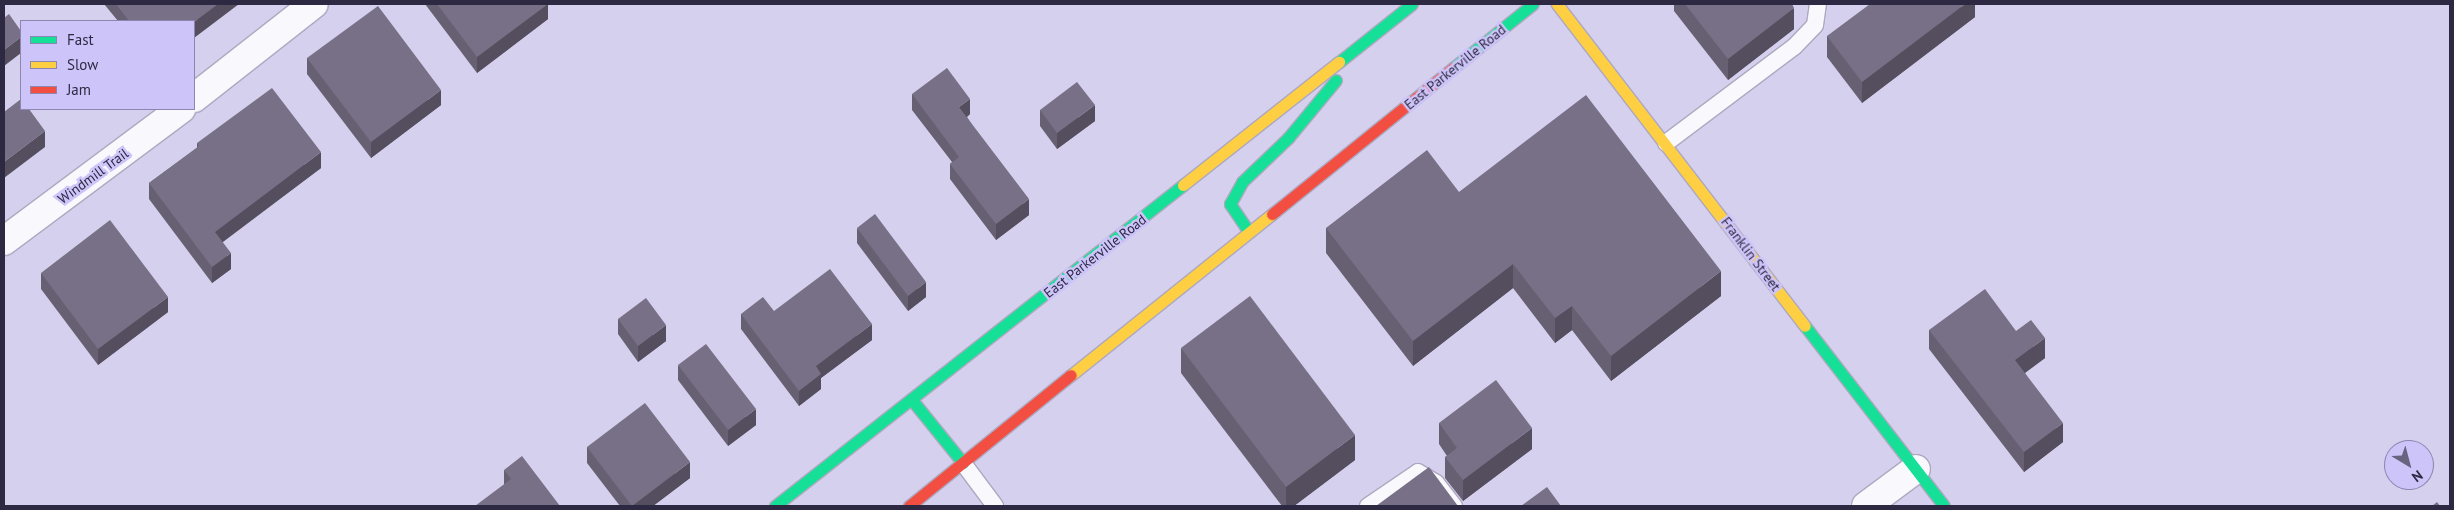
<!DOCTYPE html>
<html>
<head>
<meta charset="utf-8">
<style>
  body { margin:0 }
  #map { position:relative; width:2454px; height:510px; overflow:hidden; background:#d5d0ed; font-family:"PT Sans",sans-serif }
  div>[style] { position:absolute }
  .roads { filter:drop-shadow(1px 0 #ada8c0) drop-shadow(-1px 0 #ada8c0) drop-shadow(0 1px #ada8c0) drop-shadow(0 -1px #ada8c0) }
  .lane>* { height:16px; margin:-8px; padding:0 8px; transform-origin:8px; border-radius:8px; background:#f9f8fc }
  .street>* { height:28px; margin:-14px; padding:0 14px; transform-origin:14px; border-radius:14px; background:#f9f8fc }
  .fast>* { height:11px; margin:-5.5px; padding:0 5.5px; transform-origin:5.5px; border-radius:5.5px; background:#16e098 }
  .slow>* { height:11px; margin:-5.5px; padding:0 5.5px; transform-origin:5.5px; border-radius:5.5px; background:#ffcf43 }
  .jam>* { height:11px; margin:-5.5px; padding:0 5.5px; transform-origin:5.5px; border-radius:5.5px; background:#f24e42 }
  .wall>* { inset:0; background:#676073 }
  .shaded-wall>* { inset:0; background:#544e5e }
  .building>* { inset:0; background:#787086 }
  span { translate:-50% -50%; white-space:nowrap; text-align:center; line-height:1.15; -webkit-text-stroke:5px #cdc4f9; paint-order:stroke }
  .street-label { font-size:14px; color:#2e2942 }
  .frame { position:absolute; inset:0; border:5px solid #2e2942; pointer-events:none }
  .legend { position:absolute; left:20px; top:20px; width:175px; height:90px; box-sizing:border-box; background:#cdc4f9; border:1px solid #8d86b0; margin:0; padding:6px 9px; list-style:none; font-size:15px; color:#2e2942 }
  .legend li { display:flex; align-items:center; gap:10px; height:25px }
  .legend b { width:25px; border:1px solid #8d86b0 }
  .north { position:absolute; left:2384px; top:440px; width:50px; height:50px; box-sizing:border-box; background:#cdc4f9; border:1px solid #8d86b0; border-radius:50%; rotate:143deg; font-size:14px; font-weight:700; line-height:20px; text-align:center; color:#2e2942 }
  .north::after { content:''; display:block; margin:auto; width:18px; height:22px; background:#68637e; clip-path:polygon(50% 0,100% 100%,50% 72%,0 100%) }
</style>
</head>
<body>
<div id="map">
  <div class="roads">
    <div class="lane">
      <i style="left:1666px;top:143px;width:160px;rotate:-36.9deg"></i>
      <i style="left:1794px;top:47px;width:30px;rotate:-46deg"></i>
      <i style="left:1815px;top:25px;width:21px;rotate:-82deg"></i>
      <i style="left:963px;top:463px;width:54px;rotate:53.3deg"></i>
      <i style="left:1368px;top:506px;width:60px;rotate:-34.2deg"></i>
      <i style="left:1418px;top:472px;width:21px;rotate:31deg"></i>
      <i style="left:1436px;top:483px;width:29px;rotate:52deg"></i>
    </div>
    <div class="street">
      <i style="left:194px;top:98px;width:152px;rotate:-38.1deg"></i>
      <i style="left:4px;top:241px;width:221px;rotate:-36.7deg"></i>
      <i style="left:1866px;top:506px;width:62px;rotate:-36.5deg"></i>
    </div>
    <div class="fast">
      <i style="left:1339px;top:62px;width:93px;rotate:-38.5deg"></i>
      <i style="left:1453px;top:68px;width:102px;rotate:-38.7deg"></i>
      <i style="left:1249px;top:232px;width:34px;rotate:-124deg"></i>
      <i style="left:1230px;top:204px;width:25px;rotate:-61deg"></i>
      <i style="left:1242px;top:182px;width:64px;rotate:-43.7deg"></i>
      <i style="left:1288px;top:138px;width:75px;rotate:-50.4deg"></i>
      <i style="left:1805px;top:326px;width:227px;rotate:52.3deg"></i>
      <i style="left:912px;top:400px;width:81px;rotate:51deg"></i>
      <i style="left:775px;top:506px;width:519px;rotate:-38.19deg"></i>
    </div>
    <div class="slow">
      <i style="left:1557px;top:4px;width:406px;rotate:52.4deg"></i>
      <i style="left:1183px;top:185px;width:199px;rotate:-38.3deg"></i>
      <i style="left:1071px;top:375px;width:258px;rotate:-38.7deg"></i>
    </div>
    <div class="jam">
      <i style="left:1272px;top:214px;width:233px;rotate:-38.9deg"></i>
      <i style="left:909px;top:506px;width:208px;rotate:-39deg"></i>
    </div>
  </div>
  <div class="wall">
    <i style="clip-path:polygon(104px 4px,239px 4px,194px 21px,118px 21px)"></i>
    <i style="clip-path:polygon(425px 4px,548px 4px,548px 19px,477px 73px)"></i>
    <i style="clip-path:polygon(1674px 4px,1792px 4px,1794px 29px,1728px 80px,1674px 11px)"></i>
    <i style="clip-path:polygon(1975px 4px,1975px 17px,1862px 103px,1827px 57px,1827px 36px)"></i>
    <i style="clip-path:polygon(307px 58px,441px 105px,371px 158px,307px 74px)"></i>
    <i style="clip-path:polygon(912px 94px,970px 114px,967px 117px,1029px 215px,996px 240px,950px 179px,950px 164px,952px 162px,912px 110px)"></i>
    <i style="clip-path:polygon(1040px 110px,1095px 121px,1057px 149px,1040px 126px)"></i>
    <i style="clip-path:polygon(197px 143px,321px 168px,222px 242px,231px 269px,212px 283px,149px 199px,149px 183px,197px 148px)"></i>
    <i style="clip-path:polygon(1459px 192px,1721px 296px,1611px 381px,1572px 330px,1555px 343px,1513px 288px,1413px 366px,1326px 253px,1326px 228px)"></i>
    <i style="clip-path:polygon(857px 228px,926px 297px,908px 311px,857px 243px)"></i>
    <i style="clip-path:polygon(41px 273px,168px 312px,98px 365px,41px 289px)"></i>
    <i style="clip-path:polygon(774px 311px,872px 340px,821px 378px,821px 389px,799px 406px,741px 329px,741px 314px)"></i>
    <i style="clip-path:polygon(618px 319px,666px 341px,638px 362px,618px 334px)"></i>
    <i style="clip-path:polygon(1929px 330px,2016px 331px,2045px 358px,2025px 373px,2063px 442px,2024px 472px,1929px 349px)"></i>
    <i style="clip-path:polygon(1181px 348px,1355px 460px,1294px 506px,1282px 506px,1181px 373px)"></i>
    <i style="clip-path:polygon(678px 365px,756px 425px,728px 446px,678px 380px)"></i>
    <i style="clip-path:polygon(1439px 423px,1532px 449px,1463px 501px,1445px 478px,1445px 457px,1447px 456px,1439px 444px)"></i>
    <i style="clip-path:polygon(587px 447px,690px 478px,653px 506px,620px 506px,587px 463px)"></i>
    <i style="clip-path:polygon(504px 470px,560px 506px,504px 484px)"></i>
  </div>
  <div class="shaded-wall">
    <i style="clip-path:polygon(218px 4px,239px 4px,194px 38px,194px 22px)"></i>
    <i style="clip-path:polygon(548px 4px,548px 19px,477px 73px,477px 57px)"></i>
    <i style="clip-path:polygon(1965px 4px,1975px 4px,1975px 17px,1862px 103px,1862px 82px)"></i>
    <i style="clip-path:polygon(1794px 8px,1794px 29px,1728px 80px,1728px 59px)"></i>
    <i style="clip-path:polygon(21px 37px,21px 53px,4px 66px,4px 50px)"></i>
    <i style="clip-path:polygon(441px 90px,441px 105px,371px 158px,371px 142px)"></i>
    <i style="clip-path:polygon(970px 99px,970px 114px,959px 123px,959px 107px)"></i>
    <i style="clip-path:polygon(1095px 105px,1095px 121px,1057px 149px,1057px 133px)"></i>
    <i style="clip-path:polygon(45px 131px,45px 147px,4px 178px,4px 162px)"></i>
    <i style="clip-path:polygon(321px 152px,321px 168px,215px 248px,215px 232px)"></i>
    <i style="clip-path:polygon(1029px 199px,1029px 215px,996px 240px,996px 224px)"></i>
    <i style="clip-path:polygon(231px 253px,231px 269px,212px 283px,212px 267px)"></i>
    <i style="clip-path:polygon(1513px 264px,1513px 288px,1413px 366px,1413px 341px)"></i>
    <i style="clip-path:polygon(1721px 271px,1721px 296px,1611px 381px,1611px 356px)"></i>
    <i style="clip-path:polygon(926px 282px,926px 297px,908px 311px,908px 296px)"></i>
    <i style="clip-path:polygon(168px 297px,168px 312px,98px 365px,98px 349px)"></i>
    <i style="clip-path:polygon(1572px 306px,1572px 330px,1555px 343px,1555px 318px)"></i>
    <i style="clip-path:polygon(872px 324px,872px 340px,821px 378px,821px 389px,799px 406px,799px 391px,816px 366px)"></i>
    <i style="clip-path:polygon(666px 325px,666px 341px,638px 362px,638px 346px)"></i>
    <i style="clip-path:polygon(2045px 338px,2045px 358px,2015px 380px,2015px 360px)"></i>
    <i style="clip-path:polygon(756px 409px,756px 425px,728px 446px,728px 430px)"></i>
    <i style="clip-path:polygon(2063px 423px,2063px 442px,2024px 472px,2024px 452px)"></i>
    <i style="clip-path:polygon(1532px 428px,1532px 449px,1463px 501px,1463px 480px)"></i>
    <i style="clip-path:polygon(1355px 435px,1355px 460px,1294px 506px,1286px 506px,1286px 487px)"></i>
    <i style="clip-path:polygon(690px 462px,690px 478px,653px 506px,632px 506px)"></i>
  </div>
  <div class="building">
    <i style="clip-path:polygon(116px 4px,218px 4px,194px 22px,194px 21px,129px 21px)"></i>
    <i style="clip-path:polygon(437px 4px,548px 4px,477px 57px)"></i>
    <i style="clip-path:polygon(1685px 4px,1792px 4px,1794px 8px,1728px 59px)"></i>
    <i style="clip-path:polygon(1870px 4px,1965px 4px,1862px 82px,1827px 36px)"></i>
    <i style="clip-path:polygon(378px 6px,441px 90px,371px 142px,307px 58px)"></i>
    <i style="clip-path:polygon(9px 14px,21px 31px,21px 37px,4px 50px,4px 18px)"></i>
    <i style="clip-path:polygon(947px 68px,970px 99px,959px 107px,1029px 199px,996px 224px,950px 164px,959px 157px,912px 94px)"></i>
    <i style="clip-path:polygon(1077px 82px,1095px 105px,1057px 133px,1040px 110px)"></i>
    <i style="clip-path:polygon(272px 88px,321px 152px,215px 232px,231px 253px,212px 267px,149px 183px,199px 146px,197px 143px)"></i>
    <i style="clip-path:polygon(1586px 95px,1721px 271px,1611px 356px,1572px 306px,1555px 318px,1513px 264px,1413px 341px,1326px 228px,1427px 150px,1459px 192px)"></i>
    <i style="clip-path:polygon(21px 99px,21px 109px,29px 109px,45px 131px,4px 162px,4px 112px)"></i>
    <i style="clip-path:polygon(875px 214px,926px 282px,908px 296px,857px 228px)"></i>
    <i style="clip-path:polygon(110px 220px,168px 297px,98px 349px,41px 273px)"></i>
    <i style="clip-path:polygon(830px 269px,872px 324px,816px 366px,821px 374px,799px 391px,741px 314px,763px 297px,774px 311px)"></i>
    <i style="clip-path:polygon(1985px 289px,2016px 331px,2031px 320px,2045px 338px,2015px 360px,2063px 423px,2024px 452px,1929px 330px)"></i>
    <i style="clip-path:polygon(1250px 296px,1355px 435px,1286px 487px,1181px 348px)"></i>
    <i style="clip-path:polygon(646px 298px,666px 325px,638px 346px,618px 319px)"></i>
    <i style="clip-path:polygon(706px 344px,756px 409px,728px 430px,678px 365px)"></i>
    <i style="clip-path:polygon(1496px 380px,1532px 428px,1463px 480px,1445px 457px,1457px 448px,1439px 423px)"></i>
    <i style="clip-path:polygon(645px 403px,690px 462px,632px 506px,587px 447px)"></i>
    <i style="clip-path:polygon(522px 456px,560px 506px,475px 506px,511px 479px,504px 470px)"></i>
    <i style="clip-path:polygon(1429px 467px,1458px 506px,1376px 506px)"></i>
    <i style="clip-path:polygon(1547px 487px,1561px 506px,1521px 506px)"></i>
    <i style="clip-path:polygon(2437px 502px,2440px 506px,2432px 506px)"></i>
  </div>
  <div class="street-label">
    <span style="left:1455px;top:67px;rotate:-39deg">East Parkerville Road</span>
    <span style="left:93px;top:176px;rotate:-36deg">Windmill Trail</span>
    <span style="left:1751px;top:254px;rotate:53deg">Franklin Street</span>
    <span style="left:1095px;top:256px;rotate:-38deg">East Parkerville Road</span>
  </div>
  <div class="frame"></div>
  <ul class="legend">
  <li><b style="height:6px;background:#16e098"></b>Fast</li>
  <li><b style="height:6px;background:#ffcf43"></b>Slow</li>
  <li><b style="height:6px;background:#f24e42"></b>Jam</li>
  </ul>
  <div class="north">N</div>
</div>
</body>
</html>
